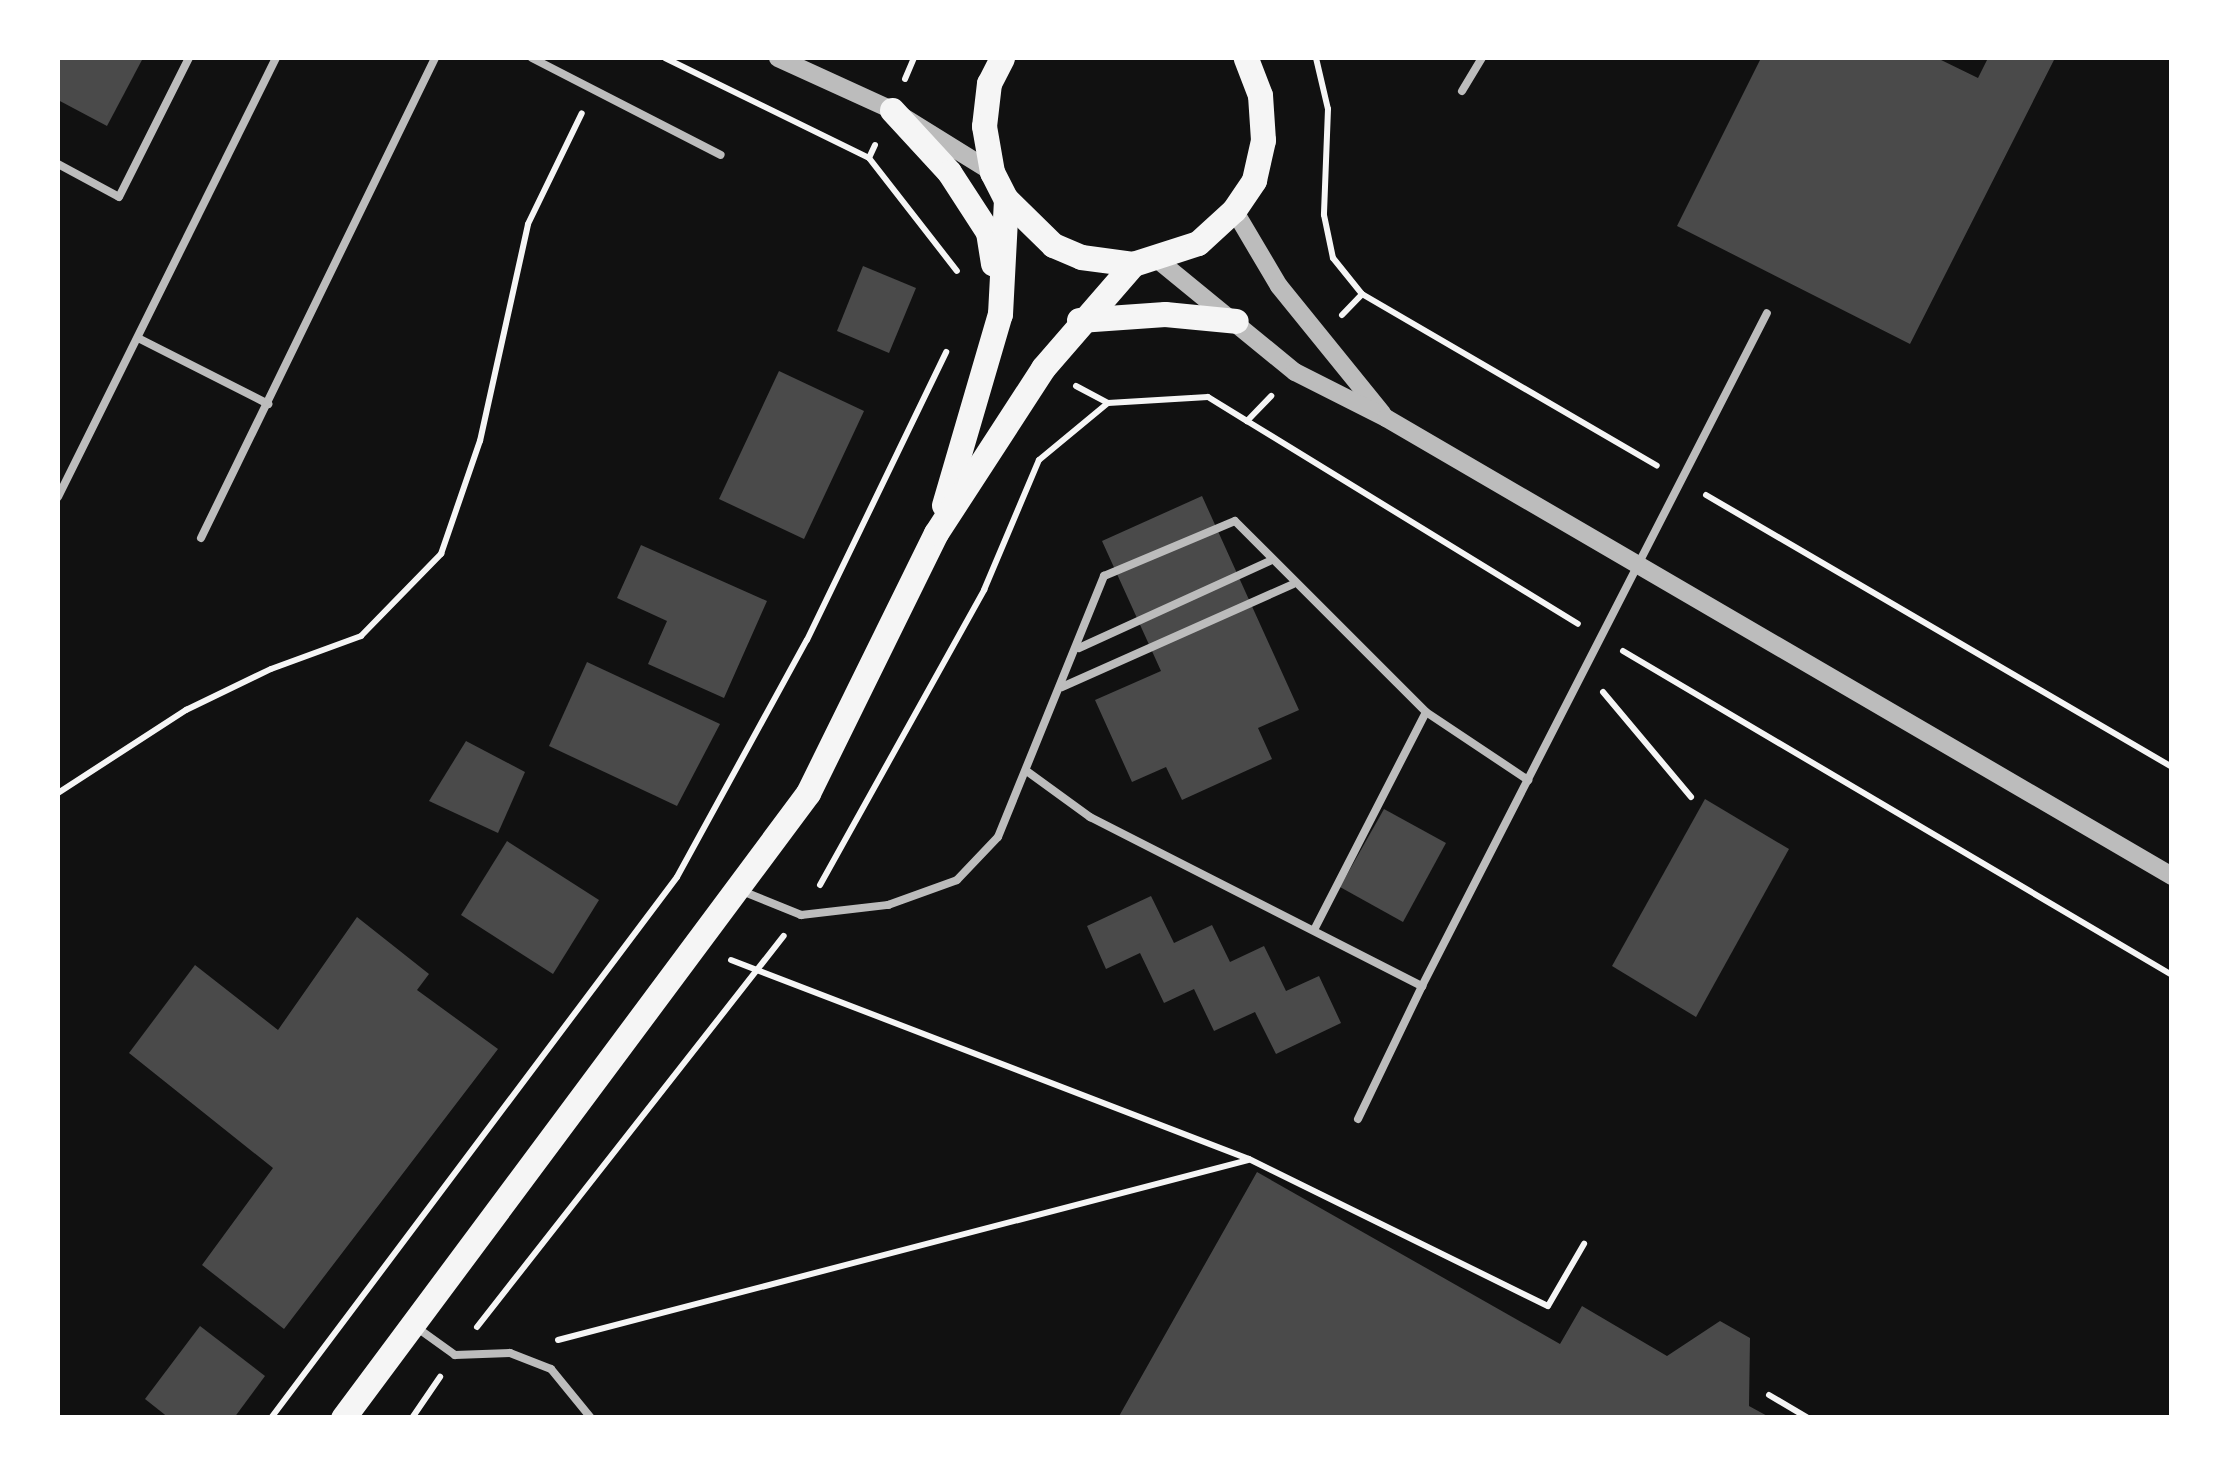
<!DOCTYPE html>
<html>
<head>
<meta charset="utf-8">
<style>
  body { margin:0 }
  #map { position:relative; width:2229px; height:1475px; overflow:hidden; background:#111; font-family:Rubik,sans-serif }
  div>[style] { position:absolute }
  .building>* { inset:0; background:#4a4a4a }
  .path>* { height:6px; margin:-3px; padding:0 3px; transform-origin:3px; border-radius:3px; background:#f5f5f5 }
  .service>* { height:8px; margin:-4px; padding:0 4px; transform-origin:4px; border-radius:4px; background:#bcbcbc }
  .tertiary>* { height:18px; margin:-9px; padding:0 9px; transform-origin:9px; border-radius:9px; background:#bcbcbc }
  .primary>* { height:25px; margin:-12.5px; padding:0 12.5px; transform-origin:12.5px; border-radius:12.5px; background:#f5f5f5 }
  span { translate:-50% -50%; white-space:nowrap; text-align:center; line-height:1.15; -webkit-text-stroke:9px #fff; paint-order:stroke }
  .frame { position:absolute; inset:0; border:60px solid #fff; pointer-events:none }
</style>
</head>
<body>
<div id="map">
  <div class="building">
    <i style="clip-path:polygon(58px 58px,143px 58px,107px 126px,58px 100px)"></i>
    <i style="clip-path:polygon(1761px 58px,1937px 58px,1978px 78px,1988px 58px,2055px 58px,1910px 344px,1677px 226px)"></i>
    <i style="clip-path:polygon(863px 266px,916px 288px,889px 353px,837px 331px)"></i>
    <i style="clip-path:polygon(779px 371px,864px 411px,804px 539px,719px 499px)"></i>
    <i style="clip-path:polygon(1202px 496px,1299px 710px,1258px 728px,1272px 759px,1182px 800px,1166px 767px,1132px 782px,1095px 700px,1161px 671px,1102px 541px)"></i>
    <i style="clip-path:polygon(641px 545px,767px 601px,724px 698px,648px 664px,667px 621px,617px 598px)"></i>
    <i style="clip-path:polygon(587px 662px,720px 724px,677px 806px,549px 746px)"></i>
    <i style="clip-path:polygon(466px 741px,525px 772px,498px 833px,429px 801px)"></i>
    <i style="clip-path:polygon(1705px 799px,1789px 849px,1696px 1017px,1612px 966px)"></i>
    <i style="clip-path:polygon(1384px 809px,1446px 843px,1403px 922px,1340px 887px)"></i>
    <i style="clip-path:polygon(507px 841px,599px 900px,553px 974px,461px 915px)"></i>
    <i style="clip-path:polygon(1151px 896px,1174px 943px,1212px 925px,1230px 962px,1264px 946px,1286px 991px,1319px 976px,1341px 1023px,1276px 1054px,1255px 1012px,1214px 1031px,1194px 989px,1164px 1003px,1140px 953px,1106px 969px,1087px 926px)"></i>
    <i style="clip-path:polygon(357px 917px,429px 974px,417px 990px,498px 1049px,284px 1329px,202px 1265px,273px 1168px,129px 1053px,195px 965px,278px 1030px)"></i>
    <i style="clip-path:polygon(1257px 1172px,1560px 1344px,1582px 1306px,1667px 1356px,1720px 1321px,1750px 1338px,1749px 1406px,1771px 1418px,1118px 1418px)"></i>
    <i style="clip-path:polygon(200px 1326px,265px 1376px,234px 1418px,169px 1418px,145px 1399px)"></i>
  </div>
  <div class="path">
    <i style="left:665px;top:58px;width:227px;rotate:26.1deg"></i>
    <i style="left:1316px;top:58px;width:52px;rotate:76.8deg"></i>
    <i style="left:1328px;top:109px;width:106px;rotate:92.2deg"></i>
    <i style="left:1324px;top:215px;width:44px;rotate:78.2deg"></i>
    <i style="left:1333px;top:258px;width:46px;rotate:51.1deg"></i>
    <i style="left:1362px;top:294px;width:341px;rotate:30.2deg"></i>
    <i style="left:905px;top:79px;width:23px;rotate:-67deg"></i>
    <i style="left:875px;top:145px;width:14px;rotate:115deg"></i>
    <i style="left:869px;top:158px;width:143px;rotate:52.1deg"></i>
    <i style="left:1342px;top:315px;width:29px;rotate:-46deg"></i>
    <i style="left:1076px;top:386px;width:36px;rotate:28deg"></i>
    <i style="left:1108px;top:403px;width:100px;rotate:-3.4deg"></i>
    <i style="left:1208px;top:397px;width:46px;rotate:31.6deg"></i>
    <i style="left:1247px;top:421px;width:35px;rotate:-46deg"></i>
    <i style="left:1247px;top:421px;width:388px;rotate:31.5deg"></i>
    <i style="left:1706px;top:495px;width:540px;rotate:30.27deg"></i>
    <i style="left:1623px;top:651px;width:637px;rotate:30.55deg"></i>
    <i style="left:1603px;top:692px;width:137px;rotate:50deg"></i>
    <i style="left:58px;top:793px;width:153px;rotate:-33deg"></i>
    <i style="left:186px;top:710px;width:94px;rotate:-25.8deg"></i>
    <i style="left:271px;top:669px;width:96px;rotate:-20.1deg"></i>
    <i style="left:361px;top:636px;width:115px;rotate:-45.7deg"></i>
    <i style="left:441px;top:554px;width:120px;rotate:-71deg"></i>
    <i style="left:480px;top:441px;width:222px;rotate:-77.5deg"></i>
    <i style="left:528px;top:224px;width:123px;rotate:-64.1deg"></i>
    <i style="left:820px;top:885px;width:338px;rotate:-60.9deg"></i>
    <i style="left:984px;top:590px;width:141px;rotate:-67.1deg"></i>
    <i style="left:1039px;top:460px;width:89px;rotate:-39.6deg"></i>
    <i style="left:731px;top:960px;width:555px;rotate:21.02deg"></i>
    <i style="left:1249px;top:1159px;width:333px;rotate:26.2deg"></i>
    <i style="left:1548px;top:1306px;width:72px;rotate:-59.9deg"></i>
    <i style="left:477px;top:1327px;width:497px;rotate:-51.9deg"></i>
    <i style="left:558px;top:1340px;width:713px;rotate:-14.62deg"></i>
    <i style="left:1769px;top:1395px;width:45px;rotate:30.5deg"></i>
    <i style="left:271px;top:1418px;width:676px;rotate:-53.11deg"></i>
    <i style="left:677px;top:877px;width:270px;rotate:-61.3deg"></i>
    <i style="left:807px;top:640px;width:320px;rotate:-64.2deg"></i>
    <i style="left:412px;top:1418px;width:50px;rotate:-55.7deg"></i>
  </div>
  <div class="service">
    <i style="left:532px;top:58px;width:212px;rotate:27.2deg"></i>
    <i style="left:1462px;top:91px;width:39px;rotate:-59deg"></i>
    <i style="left:58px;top:164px;width:69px;rotate:28.4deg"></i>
    <i style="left:119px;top:197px;width:156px;rotate:-63.3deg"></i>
    <i style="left:140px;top:339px;width:144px;rotate:26.9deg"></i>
    <i style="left:58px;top:497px;width:490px;rotate:-63.6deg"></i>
    <i style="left:201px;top:538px;width:534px;rotate:-64.01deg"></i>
    <i style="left:1079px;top:648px;width:210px;rotate:-24.5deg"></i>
    <i style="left:1062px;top:687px;width:253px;rotate:-24deg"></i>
    <i style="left:1028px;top:772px;width:77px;rotate:36deg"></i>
    <i style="left:1090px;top:817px;width:373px;rotate:27deg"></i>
    <i style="left:1422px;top:986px;width:756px;rotate:-62.86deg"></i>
    <i style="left:742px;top:891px;width:64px;rotate:22.1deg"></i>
    <i style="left:801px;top:915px;width:88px;rotate:-6.6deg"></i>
    <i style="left:888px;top:905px;width:73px;rotate:-19.9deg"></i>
    <i style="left:957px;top:880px;width:59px;rotate:-46.4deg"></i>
    <i style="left:998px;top:837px;width:282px;rotate:-67.9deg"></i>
    <i style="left:1104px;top:576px;width:142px;rotate:-22.8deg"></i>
    <i style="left:1235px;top:521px;width:270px;rotate:45deg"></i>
    <i style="left:1426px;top:712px;width:123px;rotate:33.7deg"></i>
    <i style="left:1314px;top:930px;width:245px;rotate:-62.8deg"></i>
    <i style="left:1358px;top:1119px;width:148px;rotate:-64.3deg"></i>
    <i style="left:416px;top:1327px;width:48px;rotate:35.7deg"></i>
    <i style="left:455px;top:1355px;width:55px;rotate:-2.1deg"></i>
    <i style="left:510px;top:1353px;width:44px;rotate:21.3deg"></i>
    <i style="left:551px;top:1369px;width:63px;rotate:50.8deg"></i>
  </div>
  <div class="tertiary">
    <i style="left:778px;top:58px;width:125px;rotate:24.5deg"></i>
    <i style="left:892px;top:110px;width:118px;rotate:31.8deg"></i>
    <i style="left:1234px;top:210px;width:88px;rotate:59.4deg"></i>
    <i style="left:1279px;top:286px;width:164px;rotate:51deg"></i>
    <i style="left:1158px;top:260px;width:177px;rotate:39.3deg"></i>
    <i style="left:1295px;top:372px;width:102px;rotate:26.8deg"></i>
    <i style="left:1386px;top:418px;width:910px;rotate:30.23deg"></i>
  </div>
  <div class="primary">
    <i style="left:1002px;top:58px;width:28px;rotate:117deg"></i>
    <i style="left:989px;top:83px;width:43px;rotate:96.6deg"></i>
    <i style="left:984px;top:126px;width:47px;rotate:80.1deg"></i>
    <i style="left:992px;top:172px;width:30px;rotate:63deg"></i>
    <i style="left:1006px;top:199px;width:66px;rotate:44.4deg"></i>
    <i style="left:1053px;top:245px;width:30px;rotate:23deg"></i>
    <i style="left:1081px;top:257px;width:52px;rotate:7.7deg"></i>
    <i style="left:1133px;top:264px;width:68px;rotate:-17.9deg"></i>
    <i style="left:1198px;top:243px;width:49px;rotate:-42.5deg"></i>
    <i style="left:1234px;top:210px;width:36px;rotate:-56deg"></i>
    <i style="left:1254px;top:180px;width:41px;rotate:-77.3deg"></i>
    <i style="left:1263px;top:140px;width:45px;rotate:-93.8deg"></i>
    <i style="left:1260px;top:95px;width:40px;rotate:-111deg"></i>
    <i style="left:892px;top:110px;width:84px;rotate:47.4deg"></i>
    <i style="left:949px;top:172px;width:72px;rotate:57deg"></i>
    <i style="left:988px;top:232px;width:32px;rotate:81deg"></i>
    <i style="left:1079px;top:320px;width:86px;rotate:-4deg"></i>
    <i style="left:1165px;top:314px;width:71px;rotate:5.6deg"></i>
    <i style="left:944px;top:505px;width:199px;rotate:-73.7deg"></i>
    <i style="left:1000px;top:314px;width:115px;rotate:-87deg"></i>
    <i style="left:343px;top:1418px;width:779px;rotate:-53.35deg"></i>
    <i style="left:808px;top:793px;width:290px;rotate:-63.8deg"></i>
    <i style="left:936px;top:533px;width:197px;rotate:-57deg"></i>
    <i style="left:1043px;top:368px;width:138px;rotate:-49.1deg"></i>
  </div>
  <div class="frame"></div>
</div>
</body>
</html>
